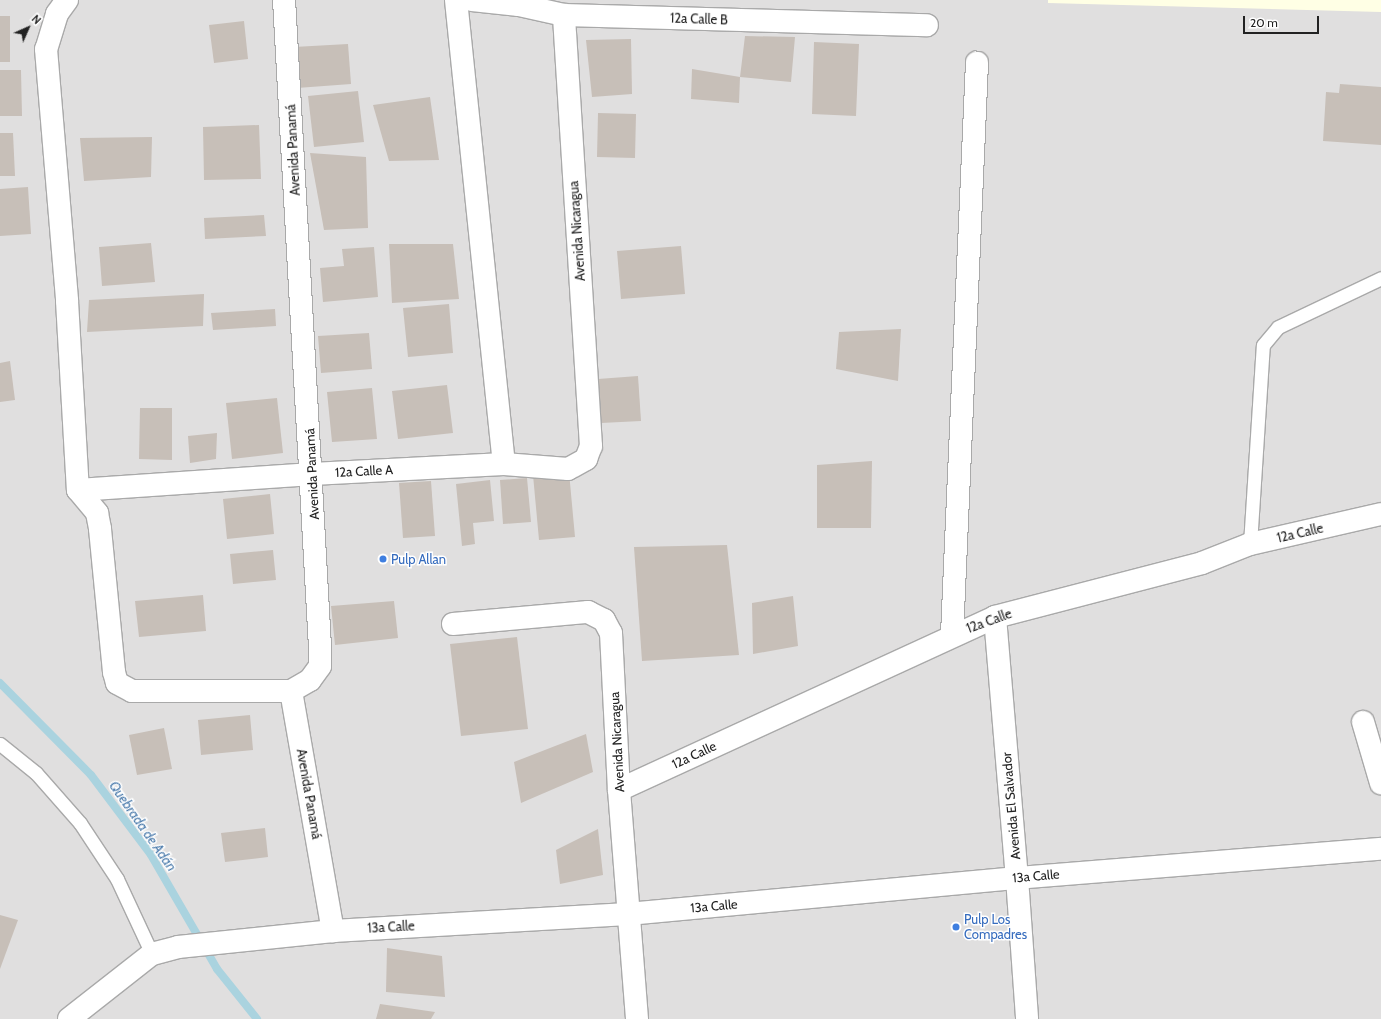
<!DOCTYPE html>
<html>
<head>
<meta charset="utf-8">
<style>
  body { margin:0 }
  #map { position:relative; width:1381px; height:1019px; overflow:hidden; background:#f2efe9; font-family:Cabin,sans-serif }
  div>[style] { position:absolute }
  .residential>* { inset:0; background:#e0dfdf }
  .education>* { inset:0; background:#ffffe5 }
  .stream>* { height:8px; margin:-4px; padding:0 4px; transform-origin:4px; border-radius:4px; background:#aad3df }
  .building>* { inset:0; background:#c7bfb8 }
  .roads { filter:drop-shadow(1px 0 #a9a9a9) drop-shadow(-1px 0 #a9a9a9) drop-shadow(0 1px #a9a9a9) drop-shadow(0 -1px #a9a9a9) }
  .lane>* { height:13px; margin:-6.5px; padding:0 6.5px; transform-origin:6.5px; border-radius:6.5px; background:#fff }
  .street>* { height:22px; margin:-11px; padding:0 11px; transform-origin:11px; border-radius:11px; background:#fff }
  .dots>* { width:11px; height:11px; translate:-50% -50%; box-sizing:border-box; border:2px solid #fff; border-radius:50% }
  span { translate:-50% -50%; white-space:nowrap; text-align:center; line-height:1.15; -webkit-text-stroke:3px #fff; paint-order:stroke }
  .street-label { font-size:13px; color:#222 }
  .shop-label { font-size:13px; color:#366cbe }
  .left { translate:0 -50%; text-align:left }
  .water-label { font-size:14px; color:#4a7aab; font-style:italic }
  .north { position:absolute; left:8px; top:8px; width:40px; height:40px; -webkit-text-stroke:3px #fff; paint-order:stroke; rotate:45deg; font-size:11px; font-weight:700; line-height:16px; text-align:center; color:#222 }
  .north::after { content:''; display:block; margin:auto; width:14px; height:18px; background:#222; clip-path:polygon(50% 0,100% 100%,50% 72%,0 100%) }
  .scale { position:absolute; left:1243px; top:16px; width:76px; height:18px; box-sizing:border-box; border:2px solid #222; border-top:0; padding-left:5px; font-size:12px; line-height:14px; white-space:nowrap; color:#222; -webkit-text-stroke:3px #fff; paint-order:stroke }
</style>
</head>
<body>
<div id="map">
  <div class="residential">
    <i style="clip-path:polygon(0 0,1381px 0,1381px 1019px,0 1019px)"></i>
  </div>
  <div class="education">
    <i style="clip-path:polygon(1048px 0,1381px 0,1381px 12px,1048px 3px)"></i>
  </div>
  <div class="stream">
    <i style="left:0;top:683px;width:129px;rotate:45.3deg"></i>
    <i style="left:91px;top:775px;width:100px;rotate:53.1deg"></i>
    <i style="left:151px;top:855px;width:132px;rotate:59.9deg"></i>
    <i style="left:217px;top:969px;width:64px;rotate:51.3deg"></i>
  </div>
  <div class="building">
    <i style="clip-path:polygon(0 16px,10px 16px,10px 62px,0 62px)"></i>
    <i style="clip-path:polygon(244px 21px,248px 59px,214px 63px,209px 25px)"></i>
    <i style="clip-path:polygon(745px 36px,795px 37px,791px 82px,740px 77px,739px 103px,691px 99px,692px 69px,740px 77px)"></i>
    <i style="clip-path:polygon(631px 39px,632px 94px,592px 97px,586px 40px)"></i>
    <i style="clip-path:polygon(814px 42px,859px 44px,856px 116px,812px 114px)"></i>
    <i style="clip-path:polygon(348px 44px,351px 84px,297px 88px,294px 47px)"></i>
    <i style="clip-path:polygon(0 70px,21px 70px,22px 116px,0 116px)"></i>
    <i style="clip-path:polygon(1340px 84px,1381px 87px,1381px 145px,1323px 141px,1326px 92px,1339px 93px)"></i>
    <i style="clip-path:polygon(358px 91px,364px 142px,314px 147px,308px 96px)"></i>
    <i style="clip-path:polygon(430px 97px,439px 160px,389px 161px,373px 105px)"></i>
    <i style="clip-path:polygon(598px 113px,636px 114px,635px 158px,597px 157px)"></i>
    <i style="clip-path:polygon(259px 125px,261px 179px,204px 180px,203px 127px)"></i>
    <i style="clip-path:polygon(0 133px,13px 133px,15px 176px,0 176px)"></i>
    <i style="clip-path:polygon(152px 137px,151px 177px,84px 181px,80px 138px)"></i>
    <i style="clip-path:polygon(310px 153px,366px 157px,368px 228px,324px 230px)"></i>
    <i style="clip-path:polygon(28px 187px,31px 234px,0 236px,0 189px)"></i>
    <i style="clip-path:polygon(264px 215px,266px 236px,205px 239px,204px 218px)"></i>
    <i style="clip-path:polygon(151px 243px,155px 282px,102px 286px,99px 247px)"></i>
    <i style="clip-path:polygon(389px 244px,453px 244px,459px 299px,392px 303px)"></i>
    <i style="clip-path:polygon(681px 246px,685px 294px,621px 299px,617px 251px)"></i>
    <i style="clip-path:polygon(374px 247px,378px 297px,323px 302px,320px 268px,344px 266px,342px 249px)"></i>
    <i style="clip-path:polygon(204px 294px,203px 326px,87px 332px,89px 300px)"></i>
    <i style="clip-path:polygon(449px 304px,453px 353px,408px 357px,403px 308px)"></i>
    <i style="clip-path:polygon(275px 309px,276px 326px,213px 330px,211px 313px)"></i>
    <i style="clip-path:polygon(901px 329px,898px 381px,836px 369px,839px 332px)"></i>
    <i style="clip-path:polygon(369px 333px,372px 369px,321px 373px,318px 336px)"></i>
    <i style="clip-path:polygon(10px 361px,15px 400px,0 402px,0 363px)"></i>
    <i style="clip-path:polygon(638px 376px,641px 421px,601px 423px,598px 379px)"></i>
    <i style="clip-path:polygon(447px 385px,453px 433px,398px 439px,392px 391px)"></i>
    <i style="clip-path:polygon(372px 388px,377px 439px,332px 442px,327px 392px)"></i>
    <i style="clip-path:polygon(277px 398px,283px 453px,232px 459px,226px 403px)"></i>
    <i style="clip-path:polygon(140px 408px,172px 408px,172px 460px,139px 459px)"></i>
    <i style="clip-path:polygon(217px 433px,216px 459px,190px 463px,188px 436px)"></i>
    <i style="clip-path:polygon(872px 461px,871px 528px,817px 528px,817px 465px)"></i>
    <i style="clip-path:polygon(569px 472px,575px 537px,539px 540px,533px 475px)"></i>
    <i style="clip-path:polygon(527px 478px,531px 522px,503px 524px,500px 480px)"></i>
    <i style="clip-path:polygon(490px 480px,494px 521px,473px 523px,475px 544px,462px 546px,456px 484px)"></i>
    <i style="clip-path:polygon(431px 481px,435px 536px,403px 538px,399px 483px)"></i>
    <i style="clip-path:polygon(270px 494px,274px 534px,227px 539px,223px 499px)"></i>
    <i style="clip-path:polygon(727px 545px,739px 655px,642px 661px,634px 547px)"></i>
    <i style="clip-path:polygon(273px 550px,276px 580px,233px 584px,230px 554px)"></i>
    <i style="clip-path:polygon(203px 595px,206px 631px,139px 637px,135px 601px)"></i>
    <i style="clip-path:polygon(793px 596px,798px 646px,753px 654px,752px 603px)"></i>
    <i style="clip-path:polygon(394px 601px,398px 638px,335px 645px,331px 606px)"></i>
    <i style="clip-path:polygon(517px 637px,528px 729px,461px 736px,450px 644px)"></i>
    <i style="clip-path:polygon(250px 715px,253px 750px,201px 755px,198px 720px)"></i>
    <i style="clip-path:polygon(164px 728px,172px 769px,137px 775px,129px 735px)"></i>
    <i style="clip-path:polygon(586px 734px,593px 772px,521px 803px,514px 762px)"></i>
    <i style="clip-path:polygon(265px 828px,268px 857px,225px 862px,221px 833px)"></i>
    <i style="clip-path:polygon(598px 829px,603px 875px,560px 884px,556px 850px)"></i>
    <i style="clip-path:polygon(0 915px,18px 920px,0 969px)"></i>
    <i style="clip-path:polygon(387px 948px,442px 956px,445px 997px,386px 992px)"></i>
    <i style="clip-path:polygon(380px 1004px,435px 1012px,431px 1019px,376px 1019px)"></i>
  </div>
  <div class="roads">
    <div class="lane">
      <i style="left:1250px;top:544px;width:199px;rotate:-86.3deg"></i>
      <i style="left:1263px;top:345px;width:23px;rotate:-50deg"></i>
      <i style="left:1278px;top:327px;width:114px;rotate:-25.4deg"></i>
      <i style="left:0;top:744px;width:46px;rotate:38.9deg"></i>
      <i style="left:36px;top:773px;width:67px;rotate:48.7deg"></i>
      <i style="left:80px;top:823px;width:67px;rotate:56.5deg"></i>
      <i style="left:117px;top:879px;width:83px;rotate:65deg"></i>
    </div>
    <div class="street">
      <i style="left:67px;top:0;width:17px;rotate:126deg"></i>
      <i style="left:57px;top:14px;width:37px;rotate:107deg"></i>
      <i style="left:46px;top:49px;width:253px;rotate:85.2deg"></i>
      <i style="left:67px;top:301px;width:189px;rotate:86.7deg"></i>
      <i style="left:78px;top:490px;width:30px;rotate:50deg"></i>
      <i style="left:97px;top:513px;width:16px;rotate:79deg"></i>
      <i style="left:100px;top:529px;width:144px;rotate:84.4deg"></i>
      <i style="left:114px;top:672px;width:11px;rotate:75deg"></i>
      <i style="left:117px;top:683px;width:17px;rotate:28deg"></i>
      <i style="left:132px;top:691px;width:159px"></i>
      <i style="left:291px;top:691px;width:22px;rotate:-30deg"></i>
      <i style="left:310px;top:680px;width:17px;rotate:-54deg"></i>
      <i style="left:320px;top:666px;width:19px;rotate:-90deg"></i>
      <i style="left:320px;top:647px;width:648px;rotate:-93.18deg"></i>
      <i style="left:456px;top:0;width:466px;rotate:84.1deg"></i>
      <i style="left:472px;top:0;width:47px;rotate:6.1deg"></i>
      <i style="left:519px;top:5px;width:46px;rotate:12.5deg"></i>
      <i style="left:564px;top:15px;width:363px;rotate:1.6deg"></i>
      <i style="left:78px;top:490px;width:235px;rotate:-3.9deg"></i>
      <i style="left:312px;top:474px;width:192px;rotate:-3deg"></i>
      <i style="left:504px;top:464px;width:64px;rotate:4.5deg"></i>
      <i style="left:568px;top:469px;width:21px;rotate:-29deg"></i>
      <i style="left:586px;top:459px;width:14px;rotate:-69deg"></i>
      <i style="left:591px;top:446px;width:432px;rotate:-93.6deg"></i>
      <i style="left:995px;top:617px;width:262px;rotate:85.2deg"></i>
      <i style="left:1017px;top:878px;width:141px;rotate:85.9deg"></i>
      <i style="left:453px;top:624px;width:136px;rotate:-5.1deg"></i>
      <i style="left:588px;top:612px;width:18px;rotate:27deg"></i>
      <i style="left:604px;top:620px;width:15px;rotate:62deg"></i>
      <i style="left:611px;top:633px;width:157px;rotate:87.1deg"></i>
      <i style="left:619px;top:790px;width:230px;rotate:85.5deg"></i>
      <i style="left:952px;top:635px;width:573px;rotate:-87.5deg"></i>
      <i style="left:291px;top:691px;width:244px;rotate:80.1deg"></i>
      <i style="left:1363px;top:722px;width:64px;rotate:73.6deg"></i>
      <i style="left:619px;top:790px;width:414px;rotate:-24.7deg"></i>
      <i style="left:995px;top:617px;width:214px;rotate:-14.6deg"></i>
      <i style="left:1202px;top:563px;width:52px;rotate:-21.6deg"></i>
      <i style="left:1250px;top:544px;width:134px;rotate:-12.9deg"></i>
      <i style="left:69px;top:1019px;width:105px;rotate:-38.1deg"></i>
      <i style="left:152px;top:954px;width:27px;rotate:-15deg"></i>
      <i style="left:178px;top:947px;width:156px;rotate:-5.9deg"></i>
      <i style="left:333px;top:931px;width:295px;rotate:-3.3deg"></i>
      <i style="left:628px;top:914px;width:391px;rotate:-5.3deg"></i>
      <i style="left:1017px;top:878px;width:365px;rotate:-4.6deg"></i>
    </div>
  </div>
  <div class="dots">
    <i style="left:383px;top:559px;background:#3f7fe0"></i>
    <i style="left:956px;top:927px;background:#3f7fe0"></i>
  </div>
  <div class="street-label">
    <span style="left:699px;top:19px;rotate:2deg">12a Calle B</span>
    <span style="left:293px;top:150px;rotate:-93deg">Avenida Panamá</span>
    <span style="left:577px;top:231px;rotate:-94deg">Avenida Nicaragua</span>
    <span style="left:364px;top:471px;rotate:-3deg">12a Calle A</span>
    <span style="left:312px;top:474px;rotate:-93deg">Avenida Panamá</span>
    <span style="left:1300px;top:533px;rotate:-13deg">12a Calle</span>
    <span style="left:989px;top:621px;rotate:-20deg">12a Calle</span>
    <span style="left:617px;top:742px;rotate:-93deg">Avenida Nicaragua</span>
    <span style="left:694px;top:755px;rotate:-25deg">12a Calle</span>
    <span style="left:309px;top:794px;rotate:80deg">Avenida Panamá</span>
    <span style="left:1011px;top:806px;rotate:-95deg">Avenida El Salvador</span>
    <span style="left:1036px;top:876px;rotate:-5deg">13a Calle</span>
    <span style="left:714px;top:906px;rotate:-5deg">13a Calle</span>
    <span style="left:391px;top:927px;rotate:-3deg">13a Calle</span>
  </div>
  <div class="shop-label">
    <span class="left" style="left:391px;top:559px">Pulp Allan</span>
    <span class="left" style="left:964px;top:927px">Pulp Los<br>Compadres</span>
  </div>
  <div class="water-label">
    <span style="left:143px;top:826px;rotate:55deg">Quebrada de Adán</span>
  </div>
  <div class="north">N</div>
  <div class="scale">20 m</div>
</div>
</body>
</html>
